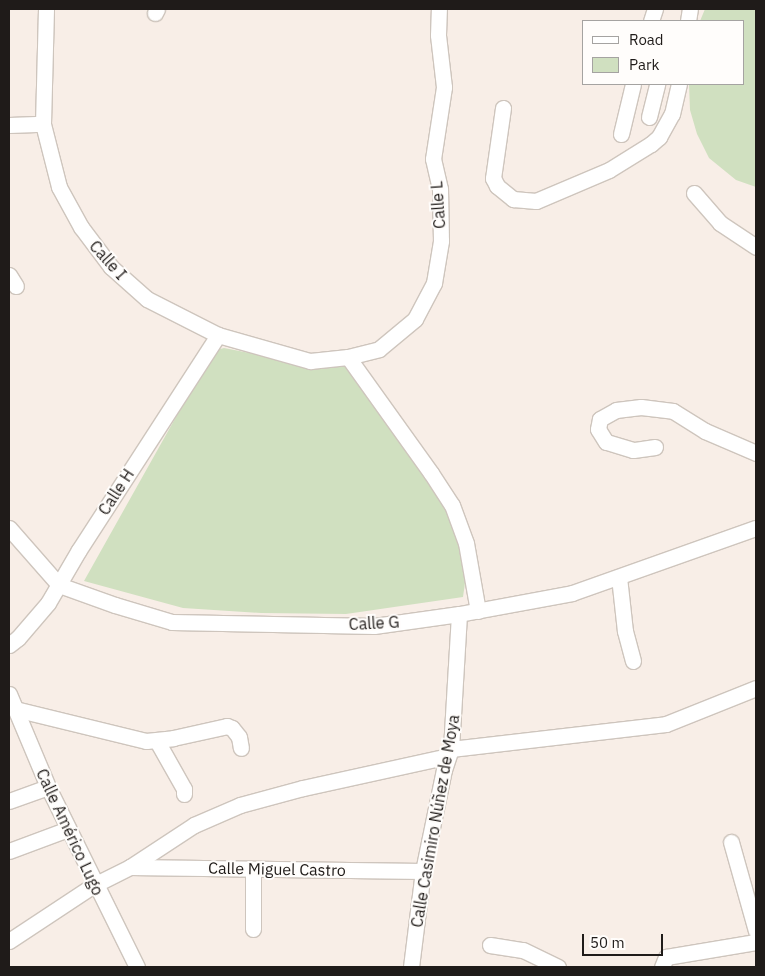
<!DOCTYPE html>
<html>
<head>
<meta charset="utf-8">
<style>
  body { margin:0 }
  #map { position:relative; width:765px; height:976px; overflow:hidden; background:#f8eee7; font-family:"IBM Plex Sans",sans-serif }
  div>[style] { position:absolute }
  .green>* { inset:0; background:#d0e0c0 }
  .roads { filter:drop-shadow(1px 0 #cec5bd) drop-shadow(-1px 0 #cec5bd) drop-shadow(0 1px #cec5bd) drop-shadow(0 -1px #cec5bd) }
  .minor>* { height:15px; margin:-7.5px; padding:0 7.5px; transform-origin:7.5px; border-radius:7.5px; background:#fff }
  span { translate:-50% -50%; white-space:nowrap; text-align:center; line-height:1.15; -webkit-text-stroke:4px #fffdfb; paint-order:stroke }
  .street-label { font-size:16px; color:#1f1b19 }
  .frame { position:absolute; inset:0; border:10px solid #1f1b19; pointer-events:none }
  .legend { position:absolute; left:582px; top:20px; width:162px; height:65px; box-sizing:border-box; background:#fffdfb; border:1px solid #a5a3a1; margin:0; padding:6px 9px; list-style:none; font-size:15px; color:#1f1b19 }
  .legend li { display:flex; align-items:center; gap:10px; height:25px }
  .legend b { width:25px; border:1px solid #a5a3a1 }
  .scale { position:absolute; left:582px; top:934px; width:81px; height:22px; box-sizing:border-box; border:2px solid #1f1b19; border-top:0; padding-left:6px; font-size:15px; line-height:18px; white-space:nowrap; color:#1f1b19; -webkit-text-stroke:4px #fffdfb; paint-order:stroke }
</style>
</head>
<body>
<div id="map">
  <div class="green">
    <i style="clip-path:polygon(705px 9px,756px 9px,756px 187px,736px 180px,709px 158px,697px 134px,690px 110px,689px 84px,744px 84px,744px 21px,700px 21px)"></i>
    <i style="clip-path:polygon(224px 348px,307px 364px,346px 360px,445px 509px,458px 542px,465px 583px,463px 597px,346px 614px,261px 613px,183px 608px,84px 581px,213px 351px)"></i>
  </div>
  <div class="roads">
    <div class="minor">
      <i style="left:46px;top:9px;width:115px;rotate:91.5deg"></i>
      <i style="left:43px;top:124px;width:65px;rotate:75.7deg"></i>
      <i style="left:59px;top:187px;width:46px;rotate:61.2deg"></i>
      <i style="left:81px;top:227px;width:50px;rotate:53.1deg"></i>
      <i style="left:111px;top:267px;width:48px;rotate:41.6deg"></i>
      <i style="left:147px;top:299px;width:80px;rotate:26.9deg"></i>
      <i style="left:218px;top:335px;width:96px;rotate:15.8deg"></i>
      <i style="left:310px;top:361px;width:38px;rotate:-6deg"></i>
      <i style="left:348px;top:357px;width:32px;rotate:-14deg"></i>
      <i style="left:379px;top:349px;width:47px;rotate:-39.8deg"></i>
      <i style="left:415px;top:319px;width:41px;rotate:-62.2deg"></i>
      <i style="left:434px;top:283px;width:43px;rotate:-80.5deg"></i>
      <i style="left:441px;top:241px;width:52px;rotate:-91.1deg"></i>
      <i style="left:440px;top:189px;width:31px;rotate:-103deg"></i>
      <i style="left:433px;top:159px;width:73px;rotate:-81.3deg"></i>
      <i style="left:444px;top:87px;width:52px;rotate:-96.6deg"></i>
      <i style="left:438px;top:35px;width:26px;rotate:-88deg"></i>
      <i style="left:155px;top:13px;width:4px;rotate:-63deg"></i>
      <i style="left:651px;top:21px;width:13px;rotate:-72deg"></i>
      <i style="left:688px;top:21px;width:12px;rotate:-81deg"></i>
      <i style="left:503px;top:108px;width:71px;rotate:98.1deg"></i>
      <i style="left:493px;top:178px;width:9px;rotate:63deg"></i>
      <i style="left:497px;top:186px;width:21px;rotate:39deg"></i>
      <i style="left:513px;top:199px;width:23px;rotate:5deg"></i>
      <i style="left:536px;top:201px;width:79px;rotate:-23deg"></i>
      <i style="left:609px;top:170px;width:49px;rotate:-31.8deg"></i>
      <i style="left:651px;top:144px;width:11px;rotate:-41deg"></i>
      <i style="left:659px;top:137px;width:26px;rotate:-61deg"></i>
      <i style="left:672px;top:114px;width:31px;rotate:-77deg"></i>
      <i style="left:649px;top:117px;width:34px;rotate:-76deg"></i>
      <i style="left:9px;top:125px;width:34px;rotate:-2deg"></i>
      <i style="left:621px;top:134px;width:51px;rotate:-76.5deg"></i>
      <i style="left:694px;top:193px;width:40px;rotate:49deg"></i>
      <i style="left:720px;top:223px;width:43px;rotate:33.7deg"></i>
      <i style="left:9px;top:275px;width:13px;rotate:58deg"></i>
      <i style="left:348px;top:357px;width:143px;rotate:54.4deg"></i>
      <i style="left:431px;top:473px;width:38px;rotate:57deg"></i>
      <i style="left:452px;top:505px;width:40px;rotate:69.8deg"></i>
      <i style="left:466px;top:543px;width:69px;rotate:80deg"></i>
      <i style="left:655px;top:447px;width:22px;rotate:172deg"></i>
      <i style="left:633px;top:450px;width:28px;rotate:-163deg"></i>
      <i style="left:606px;top:442px;width:15px;rotate:-122deg"></i>
      <i style="left:598px;top:429px;width:10px;rotate:-79deg"></i>
      <i style="left:600px;top:419px;width:18px;rotate:-29deg"></i>
      <i style="left:616px;top:410px;width:25px;rotate:-7deg"></i>
      <i style="left:641px;top:407px;width:32px;rotate:7deg"></i>
      <i style="left:673px;top:411px;width:38px;rotate:32deg"></i>
      <i style="left:705px;top:431px;width:56px;rotate:23.3deg"></i>
      <i style="left:9px;top:528px;width:76px;rotate:48.7deg"></i>
      <i style="left:59px;top:585px;width:59px;rotate:19.7deg"></i>
      <i style="left:115px;top:605px;width:59px;rotate:16.6deg"></i>
      <i style="left:172px;top:622px;width:202px;rotate:1.1deg"></i>
      <i style="left:374px;top:626px;width:86px;rotate:-8deg"></i>
      <i style="left:459px;top:614px;width:115px;rotate:-10.5deg"></i>
      <i style="left:572px;top:593px;width:195px;rotate:-19.5deg"></i>
      <i style="left:619px;top:577px;width:54px;rotate:83.7deg"></i>
      <i style="left:625px;top:631px;width:31px;rotate:75deg"></i>
      <i style="left:9px;top:645px;width:11px;rotate:-38deg"></i>
      <i style="left:18px;top:638px;width:46px;rotate:-49.4deg"></i>
      <i style="left:48px;top:603px;width:61px;rotate:-59.7deg"></i>
      <i style="left:79px;top:550px;width:256px;rotate:-57.1deg"></i>
      <i style="left:9px;top:694px;width:101px;rotate:67.2deg"></i>
      <i style="left:48px;top:787px;width:201px;rotate:63.7deg"></i>
      <i style="left:15px;top:709px;width:135px;rotate:13.7deg"></i>
      <i style="left:146px;top:741px;width:27px;rotate:-6deg"></i>
      <i style="left:173px;top:738px;width:55px;rotate:-12.5deg"></i>
      <i style="left:227px;top:726px;width:5px;rotate:22deg"></i>
      <i style="left:232px;top:728px;width:11px;rotate:52deg"></i>
      <i style="left:239px;top:737px;width:11px;rotate:80deg"></i>
      <i style="left:157px;top:741px;width:55px;rotate:60.6deg"></i>
      <i style="left:184px;top:789px;width:5px;rotate:90deg"></i>
      <i style="left:451px;top:749px;width:216px;rotate:-6.6deg"></i>
      <i style="left:666px;top:724px;width:97px;rotate:-21.8deg"></i>
      <i style="left:9px;top:801px;width:41px;rotate:-19.7deg"></i>
      <i style="left:731px;top:842px;width:92px;rotate:74.3deg"></i>
      <i style="left:9px;top:851px;width:63px;rotate:-20.4deg"></i>
      <i style="left:130px;top:867px;width:293px;rotate:0.8deg"></i>
      <i style="left:253px;top:869px;width:60px;rotate:90deg"></i>
      <i style="left:9px;top:941px;width:102px;rotate:-33.4deg"></i>
      <i style="left:94px;top:885px;width:40px;rotate:-26.6deg"></i>
      <i style="left:130px;top:867px;width:77px;rotate:-33.3deg"></i>
      <i style="left:194px;top:825px;width:50px;rotate:-23.5deg"></i>
      <i style="left:240px;top:805px;width:65px;rotate:-15.1deg"></i>
      <i style="left:303px;top:788px;width:148px;rotate:-12.4deg"></i>
      <i style="left:490px;top:945px;width:33px;rotate:9deg"></i>
      <i style="left:523px;top:950px;width:39px;rotate:26deg"></i>
      <i style="left:411px;top:967px;width:97px;rotate:-82.9deg"></i>
      <i style="left:423px;top:871px;width:103px;rotate:-78.3deg"></i>
      <i style="left:444px;top:770px;width:22px;rotate:-72deg"></i>
      <i style="left:451px;top:749px;width:135px;rotate:-86.6deg"></i>
      <i style="left:662px;top:967px;width:11px;rotate:-68deg"></i>
      <i style="left:666px;top:957px;width:91px;rotate:-9.5deg"></i>
    </div>
  </div>
  <div class="street-label">
    <span style="left:438px;top:205px;rotate:-94deg">Calle L</span>
    <span style="left:108px;top:260px;rotate:48deg">Calle I</span>
    <span style="left:116px;top:492px;rotate:-57deg">Calle H</span>
    <span style="left:374px;top:623px;rotate:-3deg">Calle G</span>
    <span style="left:435px;top:821px;rotate:-80deg">Calle Casimiro Núñez de Moya</span>
    <span style="left:70px;top:832px;rotate:65deg">Calle Américo Lugo</span>
    <span style="left:277px;top:869px;rotate:1deg">Calle Miguel Castro</span>
  </div>
  <div class="frame"></div>
  <ul class="legend">
  <li><b style="height:6px;background:#fff"></b>Road</li>
  <li><b style="height:14px;background:#d0e0c0"></b>Park</li>
  </ul>
  <div class="scale">50 m</div>
</div>
</body>
</html>
